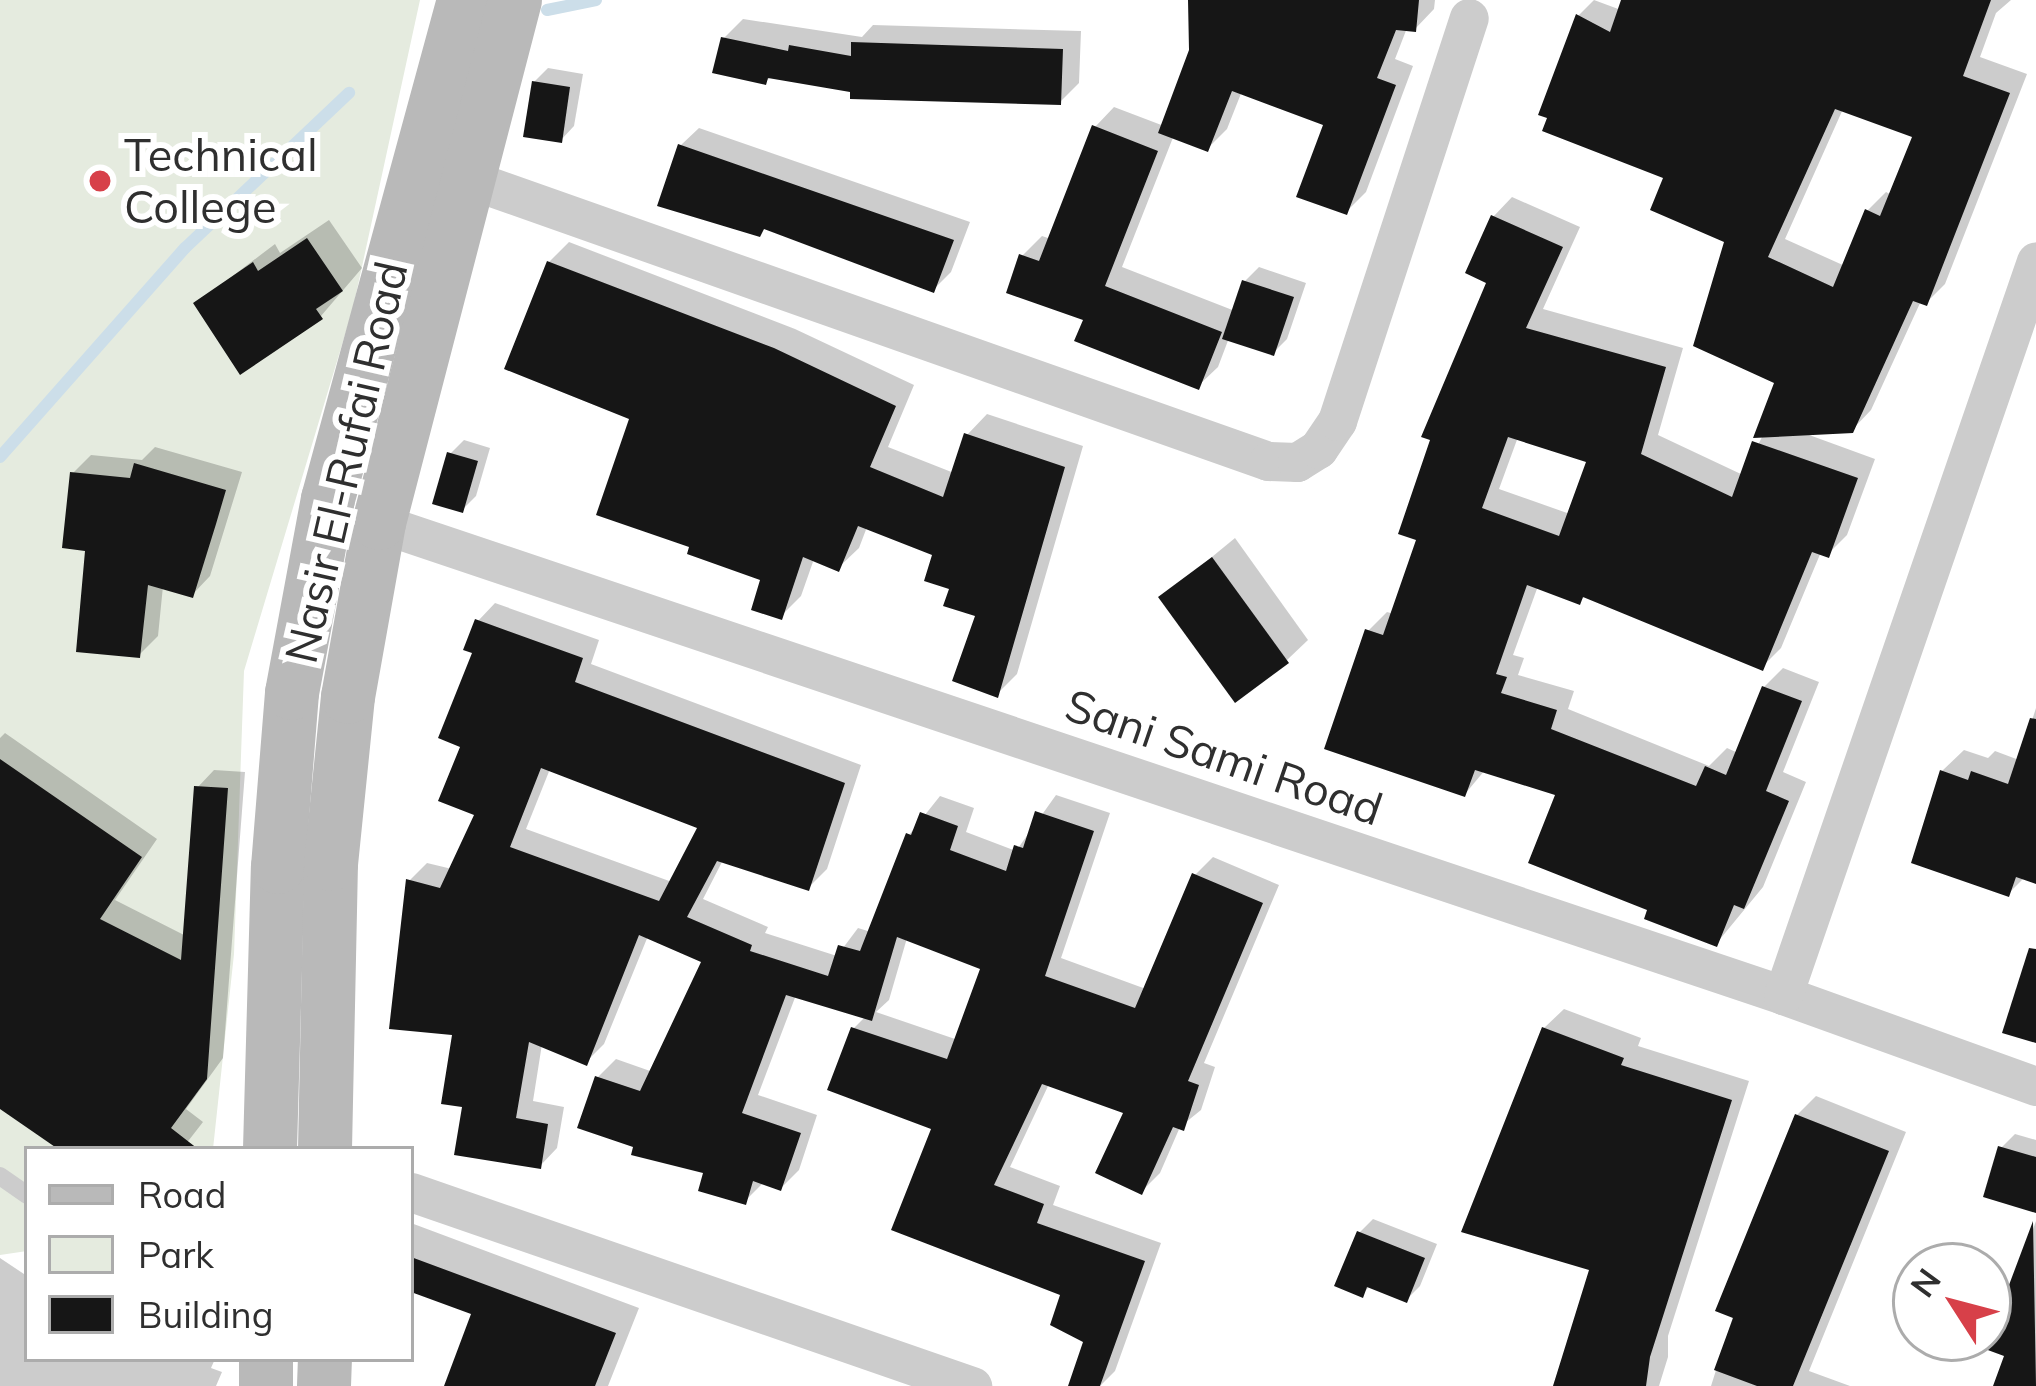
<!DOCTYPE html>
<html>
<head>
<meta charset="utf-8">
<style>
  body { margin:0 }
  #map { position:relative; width:2036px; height:1386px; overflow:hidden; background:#fff; font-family:Mulish,sans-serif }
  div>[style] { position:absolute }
  .green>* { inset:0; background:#e5ebdf }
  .shadow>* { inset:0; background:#0003 }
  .stream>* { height:12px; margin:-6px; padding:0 6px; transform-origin:6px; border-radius:6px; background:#ccdee9 }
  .building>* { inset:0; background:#161616 }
  .service>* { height:18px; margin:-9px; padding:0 9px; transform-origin:9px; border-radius:9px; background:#ccc }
  .minor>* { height:39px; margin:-19.5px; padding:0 19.5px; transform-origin:19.5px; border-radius:19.5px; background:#ccc }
  .secondary>* { height:54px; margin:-27px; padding:0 27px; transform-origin:27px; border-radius:27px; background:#b9b9b9 }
  .dots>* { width:33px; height:33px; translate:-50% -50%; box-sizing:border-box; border:6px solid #fff; border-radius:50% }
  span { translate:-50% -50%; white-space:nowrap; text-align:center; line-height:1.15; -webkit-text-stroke:12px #fff; paint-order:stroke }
  .poi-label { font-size:45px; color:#2f2f2f }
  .left { translate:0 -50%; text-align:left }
  .street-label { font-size:45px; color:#2f2f2f }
  .legend { position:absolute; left:24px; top:1146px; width:390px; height:216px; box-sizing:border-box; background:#fff; border:3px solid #acacac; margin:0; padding:15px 21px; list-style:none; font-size:36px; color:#2f2f2f }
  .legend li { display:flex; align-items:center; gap:24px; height:60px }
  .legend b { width:60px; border:3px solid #acacac }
  .north { position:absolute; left:1892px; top:1242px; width:120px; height:120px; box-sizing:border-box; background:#fff; border:3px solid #acacac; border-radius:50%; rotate:306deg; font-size:33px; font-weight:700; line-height:48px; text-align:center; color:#2f2f2f }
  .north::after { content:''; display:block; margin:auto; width:42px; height:54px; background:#d74049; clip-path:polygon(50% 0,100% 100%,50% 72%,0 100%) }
</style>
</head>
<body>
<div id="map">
  <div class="green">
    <i style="clip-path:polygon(0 0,420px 0,353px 308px,244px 671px,234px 954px,213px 1149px,27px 1149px,27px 1251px,0 1255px)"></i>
  </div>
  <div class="shadow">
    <i style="clip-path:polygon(1191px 0,1435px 0,1434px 9px,1415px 29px,1407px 28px,1395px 59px,1413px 66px,1366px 192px,1346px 212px,1327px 123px,1242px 91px,1227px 129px,1208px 148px,1174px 135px,1122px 267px,1235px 311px,1245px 281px,1259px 267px,1306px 283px,1287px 339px,1273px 353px,1229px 338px,1218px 367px,1198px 386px,1086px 318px,1022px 256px,1042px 236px,1051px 239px,1095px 127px,1114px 107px,1164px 126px,1192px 51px)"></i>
    <i style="clip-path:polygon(evenodd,1594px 0,1621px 10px,1624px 0,2011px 0,1996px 13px,1980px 57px,2027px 74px,1945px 284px,1926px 303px,1921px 301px,1871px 410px,1852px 430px,1801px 432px,1875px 459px,1847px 535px,1828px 554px,1821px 552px,1781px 648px,1762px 667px,1586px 595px,1579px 602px,1538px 586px,1513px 655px,1524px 658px,1518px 675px,1574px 691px,1568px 709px,1709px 766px,1727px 748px,1738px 753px,1764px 687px,1783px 668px,1819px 682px,1783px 772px,1806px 782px,1763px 887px,1716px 944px,1559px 793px,1485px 770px,1465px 794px,1368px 631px,1387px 612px,1394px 614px,1420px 538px,1490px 281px,1493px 217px,1512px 197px,1580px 227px,1543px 309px,1683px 348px,1658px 435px,1743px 475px,1763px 435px,1777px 381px,1727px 240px,1667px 176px,1578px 16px,1594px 0,1843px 109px,1916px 135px,1892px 195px,1886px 192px,1867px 211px,1845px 266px,1785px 239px,1843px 109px,1594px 0,1518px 437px,1590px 460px,1570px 514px,1499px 489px,1518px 437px)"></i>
    <i style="clip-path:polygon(743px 19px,862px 37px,873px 25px,1081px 31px,1079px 83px,1060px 102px,853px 90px,772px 76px,765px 82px,724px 38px)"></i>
    <i style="clip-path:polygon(548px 68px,583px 74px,574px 126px,561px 140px,534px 82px)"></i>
    <i style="clip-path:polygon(699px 128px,970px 222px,951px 272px,933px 290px,766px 227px,759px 234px,681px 145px)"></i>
    <i style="clip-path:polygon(329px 220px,362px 268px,321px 316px,197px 303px,275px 244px,280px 253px)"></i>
    <i style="clip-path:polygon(569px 242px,795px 329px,914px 385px,888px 447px,954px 473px,967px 435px,987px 414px,1083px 446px,1017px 674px,997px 694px,979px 614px,953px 587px,936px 553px,867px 527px,859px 548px,838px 568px,814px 559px,801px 596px,781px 616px,764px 578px,693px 545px,633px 418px,549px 262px)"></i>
    <i style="clip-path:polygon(464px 440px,490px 448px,476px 496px,462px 510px,450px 454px)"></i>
    <i style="clip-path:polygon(155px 447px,242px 472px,210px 576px,192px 595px,163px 586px,158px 636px,139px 655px,73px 473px,91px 455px,142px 460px)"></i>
    <i style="clip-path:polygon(1235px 538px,1308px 640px,1287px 660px,1162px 598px)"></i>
    <i style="clip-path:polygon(evenodd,495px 603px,599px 640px,591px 664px,861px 765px,827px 869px,809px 887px,723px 860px,703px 899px,768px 927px,765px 933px,837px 956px,858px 928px,871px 932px,909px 835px,940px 796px,974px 808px,966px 832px,1016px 851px,1056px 795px,1110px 813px,1061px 958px,1146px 989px,1195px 875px,1213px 857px,1279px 885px,1204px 1063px,1215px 1067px,1201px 1110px,1180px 1127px,1160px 1173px,1142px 1191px,1127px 1111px,1049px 1084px,1010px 1167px,1060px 1186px,1053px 1205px,1161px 1243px,1115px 1371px,1100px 1386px,1088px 1386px,1087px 1341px,1064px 1293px,853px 1029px,866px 1016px,796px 995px,758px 1095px,817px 1115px,799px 1170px,781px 1188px,764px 1182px,745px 1201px,707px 1171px,637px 1145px,598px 1077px,616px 1059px,653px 1072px,705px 961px,648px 936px,604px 1044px,586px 1062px,542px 1044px,533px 1101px,564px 1107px,557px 1148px,540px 1166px,466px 1104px,456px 1032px,409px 881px,427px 863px,452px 869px,478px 814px,464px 745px,478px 621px,495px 603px,550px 769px,701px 827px,672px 882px,526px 829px,550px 769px,495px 603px,907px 938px,984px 967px,958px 1040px,876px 1012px,889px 1000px,907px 938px)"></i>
    <i style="clip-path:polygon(2036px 708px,2036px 881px,2025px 877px,2008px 894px,1942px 771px,1964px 750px,1988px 758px,1995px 751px,2019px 760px)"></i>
    <i style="clip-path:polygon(5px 733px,157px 839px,115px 900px,186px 936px,197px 788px,214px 770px,245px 772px,223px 1058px,186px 1109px,203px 1122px,182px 1149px,60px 1149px,0 1107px,0 738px)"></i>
    <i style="clip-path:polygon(1564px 1009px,1641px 1038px,1638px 1046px,1749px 1081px,1668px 1336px,1668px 1357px,1659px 1386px,1553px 1386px,1593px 1268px,1544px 1028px)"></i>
    <i style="clip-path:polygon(1816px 1096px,1906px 1132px,1809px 1371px,1850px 1386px,1711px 1386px,1797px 1115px)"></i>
    <i style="clip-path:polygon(2015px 1134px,2036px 1140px,2036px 1165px,2001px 1148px)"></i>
    <i style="clip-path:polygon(1373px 1219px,1437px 1244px,1420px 1286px,1406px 1300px,1371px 1285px,1362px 1294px,1359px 1233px)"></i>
    <i style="clip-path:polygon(2036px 1221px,2036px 1386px,1997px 1386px,2008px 1354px,1989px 1347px)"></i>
    <i style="clip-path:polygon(411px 1223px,639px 1308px,608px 1386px,447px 1386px,475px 1312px,411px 1289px)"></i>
    <i style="clip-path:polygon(0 1258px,27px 1276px,27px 1359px,215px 1359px,211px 1368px,222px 1372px,216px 1386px,0 1386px)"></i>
  </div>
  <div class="stream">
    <i style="left:547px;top:10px;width:50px;rotate:-11.5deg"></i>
    <i style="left:0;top:457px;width:279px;rotate:-48.5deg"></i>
    <i style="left:185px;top:248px;width:226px;rotate:-43.4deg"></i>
  </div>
  <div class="building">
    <i style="clip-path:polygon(1188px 0,1419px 0,1416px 32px,1396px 30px,1377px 78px,1396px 85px,1347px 215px,1296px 197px,1323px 125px,1232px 91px,1208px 152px,1158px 133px,1189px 50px)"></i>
    <i style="clip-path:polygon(evenodd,1621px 0,1991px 0,1963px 76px,2010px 93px,1927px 306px,1913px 301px,1853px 433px,1753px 438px,1774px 383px,1693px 346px,1724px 242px,1650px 210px,1663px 178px,1542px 131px,1547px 118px,1538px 115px,1576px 14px,1610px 32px,1621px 0,1835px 109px,1912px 137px,1880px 216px,1865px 209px,1833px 287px,1768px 257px,1835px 109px)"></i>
    <i style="clip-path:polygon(721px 37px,788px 51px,789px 45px,851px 56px,851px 42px,1063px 49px,1061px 105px,850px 99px,850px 92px,768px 78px,766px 85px,712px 73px)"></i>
    <i style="clip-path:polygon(532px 81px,570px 87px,562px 143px,523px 137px)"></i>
    <i style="clip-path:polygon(1092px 125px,1158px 151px,1105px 286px,1222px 332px,1199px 390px,1074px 341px,1083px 320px,1006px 293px,1019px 254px,1039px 261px)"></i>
    <i style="clip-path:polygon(678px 144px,954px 240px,934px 293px,764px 229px,760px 237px,657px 206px)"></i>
    <i style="clip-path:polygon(evenodd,1491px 215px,1563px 247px,1526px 328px,1666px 367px,1641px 454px,1732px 497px,1752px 441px,1858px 478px,1829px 558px,1812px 552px,1763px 671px,1583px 597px,1580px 605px,1527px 585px,1496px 674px,1507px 677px,1501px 693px,1557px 710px,1551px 729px,1696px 786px,1705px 766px,1726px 775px,1762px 686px,1802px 701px,1766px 791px,1789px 801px,1744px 909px,1734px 905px,1717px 947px,1644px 919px,1647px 910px,1528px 863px,1555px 795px,1475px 770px,1465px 797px,1324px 749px,1365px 629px,1383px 635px,1416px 540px,1398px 534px,1430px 440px,1421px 437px,1486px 283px,1465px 273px,1491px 215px,1508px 437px,1586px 462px,1559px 536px,1482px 508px,1508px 437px)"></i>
    <i style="clip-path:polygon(307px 238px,343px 291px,316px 309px,323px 319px,240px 375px,193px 303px,253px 262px,258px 271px)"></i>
    <i style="clip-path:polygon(547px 261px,774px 348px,896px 406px,870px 467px,943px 497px,964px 433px,1065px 467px,998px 698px,952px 681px,975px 616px,943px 606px,949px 589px,924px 581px,932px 555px,858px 526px,839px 572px,803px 557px,782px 620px,751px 610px,760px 580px,687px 554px,689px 547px,596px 515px,629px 419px,504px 369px)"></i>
    <i style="clip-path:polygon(1242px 280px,1294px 297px,1274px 356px,1222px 339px)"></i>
    <i style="clip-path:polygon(447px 452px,478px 461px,463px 513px,432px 504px)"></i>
    <i style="clip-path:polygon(134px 463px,226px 490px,216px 524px,193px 598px,148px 585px,140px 658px,76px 652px,85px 551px,62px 548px,70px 472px,130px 478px)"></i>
    <i style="clip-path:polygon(1212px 557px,1289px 663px,1235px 703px,1158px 597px)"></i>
    <i style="clip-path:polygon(evenodd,475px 619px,583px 658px,575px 682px,845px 783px,809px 891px,717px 861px,687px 917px,752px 945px,750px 951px,828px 976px,838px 945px,860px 951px,906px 833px,911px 835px,920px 812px,958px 826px,950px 850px,1006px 871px,1014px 845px,1023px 848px,1035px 811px,1094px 831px,1045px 976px,1135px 1008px,1192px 873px,1263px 903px,1188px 1081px,1199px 1085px,1184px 1131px,1173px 1127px,1142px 1195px,1095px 1173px,1123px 1113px,1042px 1084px,994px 1185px,1044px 1204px,1037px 1223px,1145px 1261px,1100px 1386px,1068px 1386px,1083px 1342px,1050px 1325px,1060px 1295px,891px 1230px,931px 1129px,827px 1090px,851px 1027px,947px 1059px,980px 969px,897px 937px,872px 1021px,786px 995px,742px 1113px,801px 1133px,781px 1191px,753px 1181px,746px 1205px,698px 1191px,703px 1173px,631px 1155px,633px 1147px,577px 1128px,595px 1076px,640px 1091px,701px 962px,639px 935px,587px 1066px,529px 1042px,516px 1118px,548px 1124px,541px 1169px,454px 1155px,462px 1107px,441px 1104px,452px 1035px,389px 1029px,406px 879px,440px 888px,474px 815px,438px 801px,460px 747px,438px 738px,472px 653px,463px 650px,475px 619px,541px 768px,697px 828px,659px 901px,510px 847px,541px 768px)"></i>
    <i style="clip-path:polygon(2030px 718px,2036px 719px,2036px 884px,2016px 877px,2009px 897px,1911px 863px,1940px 770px,1968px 780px,1971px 771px,2008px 784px)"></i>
    <i style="clip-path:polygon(0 759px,142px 857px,100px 919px,181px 960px,194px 786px,228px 788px,207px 1079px,171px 1128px,198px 1149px,58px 1149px,0 1109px)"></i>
    <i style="clip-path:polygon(2029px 948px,2036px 949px,2036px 1043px,2002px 1033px)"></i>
    <i style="clip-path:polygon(1542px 1027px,1624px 1058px,1621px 1065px,1732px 1100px,1650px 1357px,1646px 1386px,1553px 1386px,1589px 1270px,1461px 1232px)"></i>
    <i style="clip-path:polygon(1795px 1114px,1889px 1151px,1793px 1386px,1757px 1386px,1714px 1370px,1733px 1318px,1715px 1311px)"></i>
    <i style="clip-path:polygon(1998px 1146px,2036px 1157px,2036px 1213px,1983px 1197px)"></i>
    <i style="clip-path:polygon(2033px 1221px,2036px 1386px,1993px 1386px,2004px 1356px,1985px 1349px)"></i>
    <i style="clip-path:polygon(1357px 1231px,1425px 1258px,1407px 1303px,1367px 1287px,1363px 1298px,1334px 1286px)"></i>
    <i style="clip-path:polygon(411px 1257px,616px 1333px,595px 1386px,444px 1386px,471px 1314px,411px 1292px)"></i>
  </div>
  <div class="service">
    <i style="left:0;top:1176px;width:33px;rotate:35deg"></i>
  </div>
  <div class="minor">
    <i style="left:466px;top:178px;width:850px;rotate:19.44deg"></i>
    <i style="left:1268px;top:461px;width:29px;rotate:2deg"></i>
    <i style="left:1297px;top:462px;width:25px;rotate:-32deg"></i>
    <i style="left:1318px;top:449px;width:34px;rotate:-56deg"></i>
    <i style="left:1337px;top:421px;width:424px;rotate:-71.9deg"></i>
    <i style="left:379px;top:523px;width:1481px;rotate:18.58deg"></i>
    <i style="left:1783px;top:995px;width:269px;rotate:19.8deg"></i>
    <i style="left:1783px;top:995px;width:776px;rotate:-70.98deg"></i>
    <i style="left:411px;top:1192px;width:594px;rotate:19.08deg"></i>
  </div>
  <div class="secondary">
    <i style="left:270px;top:1149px;width:282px;rotate:-88.4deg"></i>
    <i style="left:278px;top:867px;width:175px;rotate:-85.4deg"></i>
    <i style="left:292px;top:693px;width:197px;rotate:-79.5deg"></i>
    <i style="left:328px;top:499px;width:517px;rotate:-74.75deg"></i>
    <i style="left:325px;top:1149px;width:285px;rotate:-88.8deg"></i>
    <i style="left:331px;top:864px;width:168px;rotate:-84.2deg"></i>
    <i style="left:348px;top:697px;width:177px;rotate:-79.9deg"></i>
    <i style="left:379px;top:523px;width:540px;rotate:-75.42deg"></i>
    <i style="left:266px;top:1359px;width:27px;rotate:90deg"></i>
    <i style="left:324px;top:1386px;width:27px;rotate:-88deg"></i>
  </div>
  <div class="dots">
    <i style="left:100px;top:181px;background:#d74049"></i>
  </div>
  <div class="poi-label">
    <span class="left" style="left:124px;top:181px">Technical<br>College</span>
  </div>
  <div class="street-label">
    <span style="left:346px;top:462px;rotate:-77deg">Nasir El-Rufai Road</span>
    <span style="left:1224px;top:757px;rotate:19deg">Sani Sami Road</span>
  </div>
  <ul class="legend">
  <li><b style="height:15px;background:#b9b9b9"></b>Road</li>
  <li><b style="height:33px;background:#e5ebdf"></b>Park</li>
  <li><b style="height:33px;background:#161616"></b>Building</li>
  </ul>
  <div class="north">N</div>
</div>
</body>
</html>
